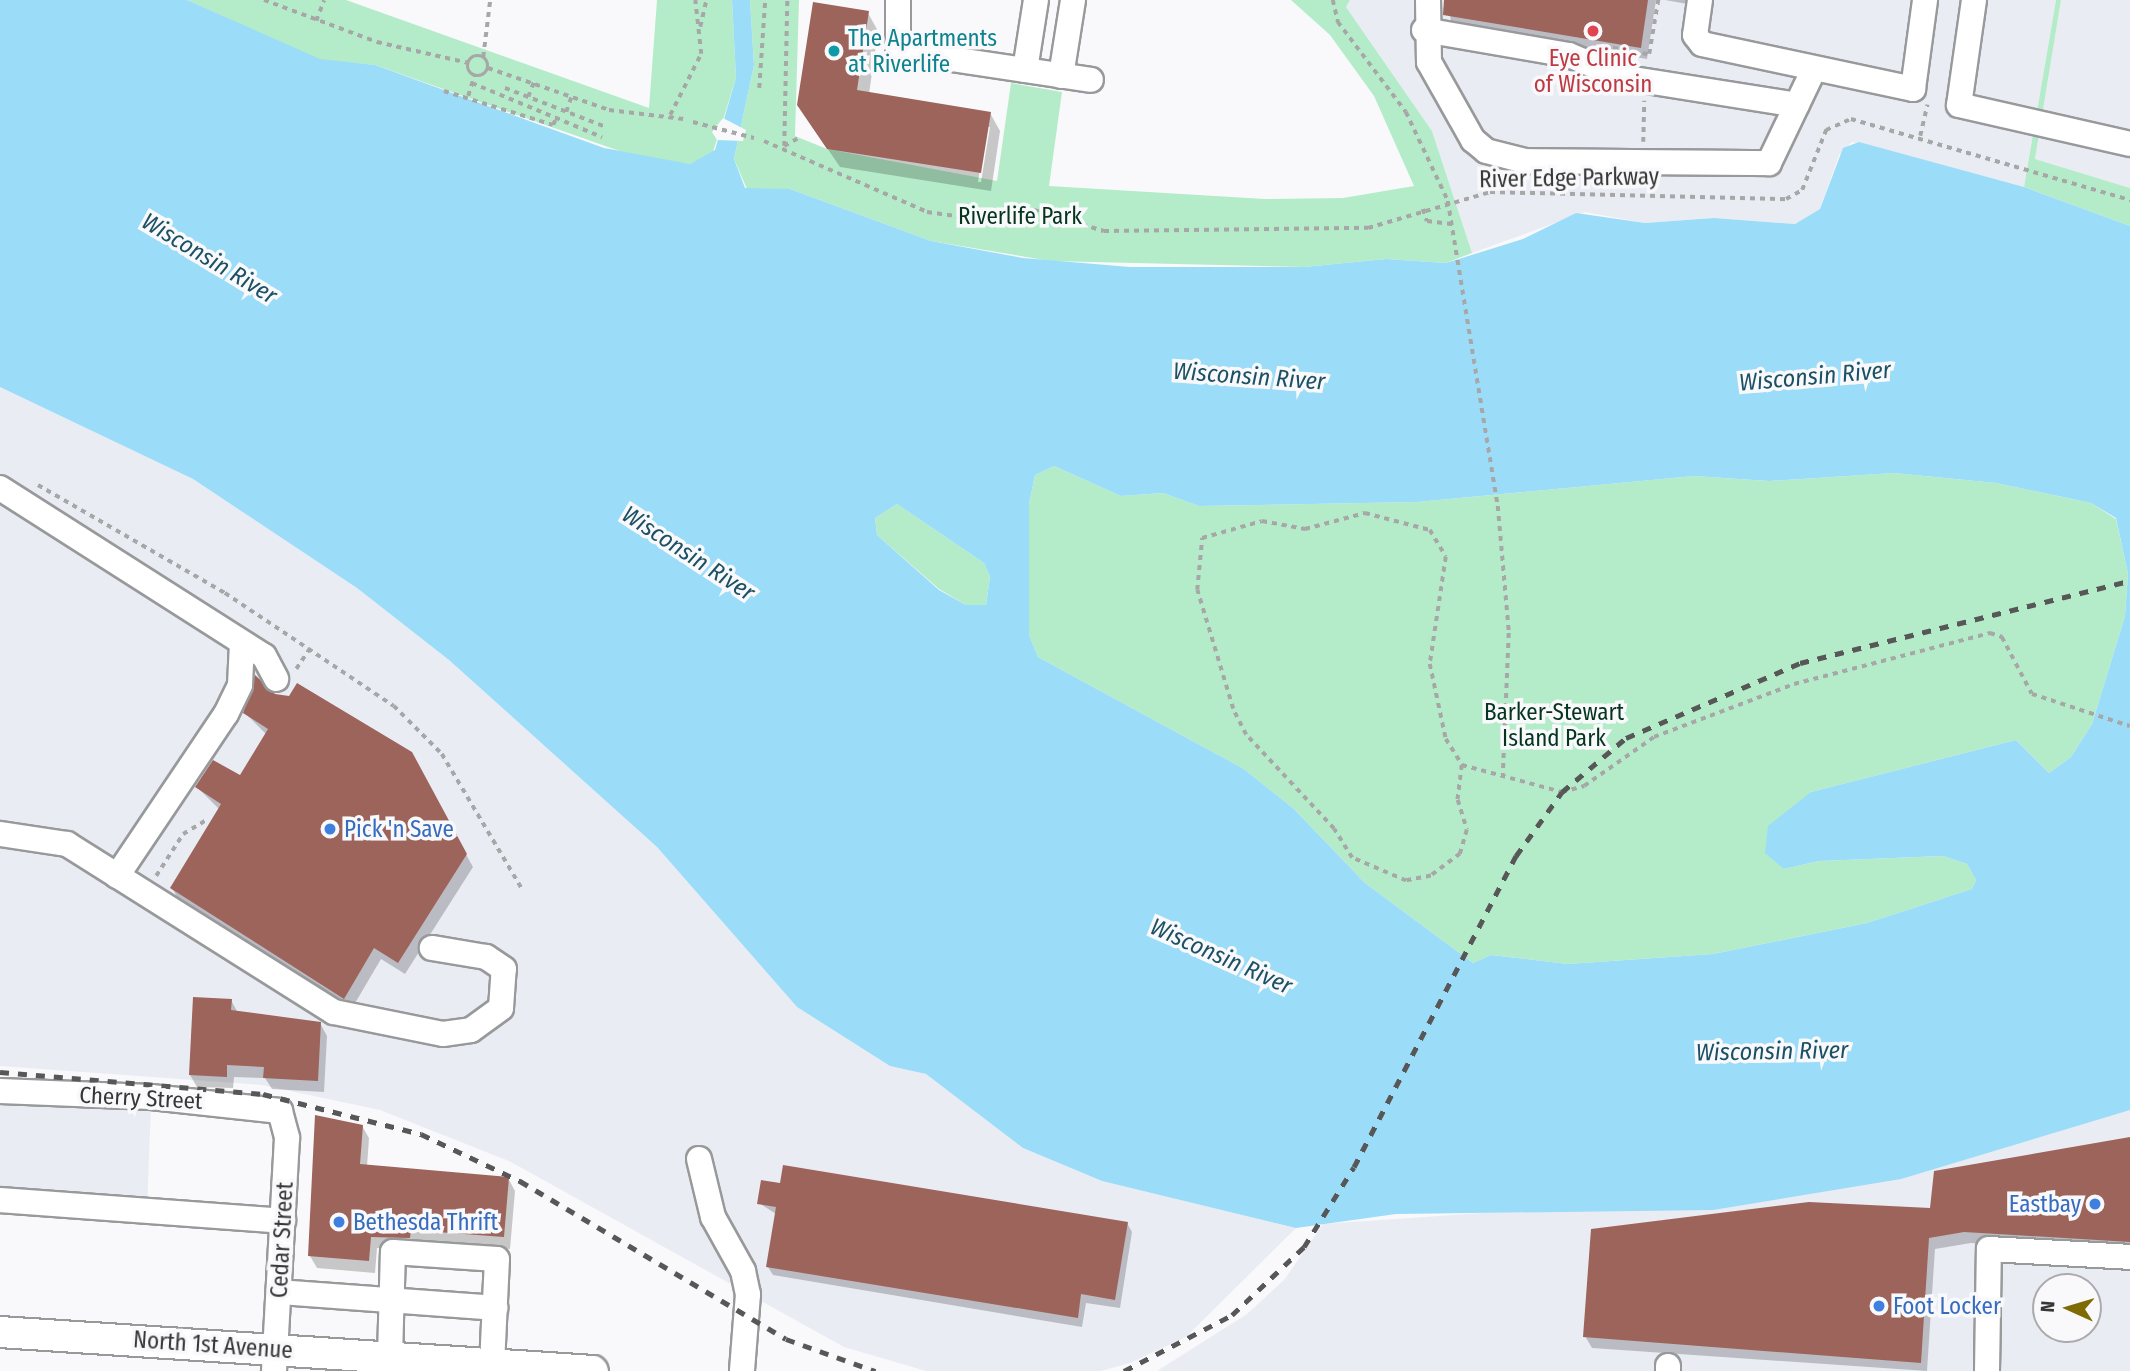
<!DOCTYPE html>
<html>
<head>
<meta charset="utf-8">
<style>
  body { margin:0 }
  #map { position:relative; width:2130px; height:1371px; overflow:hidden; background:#f9f9fb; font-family:"Fira Sans Condensed",sans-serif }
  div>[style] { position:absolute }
  .built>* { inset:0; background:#eaecf4 }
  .green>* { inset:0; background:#b4ecc9 }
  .water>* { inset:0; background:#9bdcf8 }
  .pier>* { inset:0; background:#f9f9fb }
  .shadow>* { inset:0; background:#0003 }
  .building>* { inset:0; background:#9d645b }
  .path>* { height:3.5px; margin-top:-1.75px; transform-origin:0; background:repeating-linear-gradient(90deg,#a7a7a8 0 5px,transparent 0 10px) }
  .path>.ring { margin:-1.75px; padding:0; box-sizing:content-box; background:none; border:3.5px solid #a7a7a8; border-radius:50% }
  .roads { filter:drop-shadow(2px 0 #98999a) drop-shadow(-2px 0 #98999a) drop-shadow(0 2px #98999a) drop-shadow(0 -2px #98999a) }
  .minor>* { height:24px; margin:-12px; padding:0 12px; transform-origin:12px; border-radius:12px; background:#fff }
  .major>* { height:30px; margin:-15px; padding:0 15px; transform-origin:15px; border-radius:15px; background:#fff }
  .rail>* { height:5px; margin-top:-2.5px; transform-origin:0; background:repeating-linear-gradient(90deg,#575758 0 9px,transparent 0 18px) }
  .dots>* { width:19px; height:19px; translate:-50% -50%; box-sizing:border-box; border:4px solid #f9f9fb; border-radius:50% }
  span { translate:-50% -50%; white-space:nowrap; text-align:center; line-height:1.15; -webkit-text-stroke:7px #f9f9fb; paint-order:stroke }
  .culture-label { font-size:23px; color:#0d838f }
  .left { translate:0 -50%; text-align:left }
  .health-label { font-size:23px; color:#be3a42 }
  .street-label { font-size:23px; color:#363637 }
  .park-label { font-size:23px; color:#05351f }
  .shop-label { font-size:23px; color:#366cbe }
  .right { translate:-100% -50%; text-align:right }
  .water-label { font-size:24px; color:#1c5165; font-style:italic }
  .north { position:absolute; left:2032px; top:1273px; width:70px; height:70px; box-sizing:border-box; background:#f9f9fb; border:2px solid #ababad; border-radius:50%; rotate:274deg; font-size:19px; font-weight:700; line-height:28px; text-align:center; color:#363637 }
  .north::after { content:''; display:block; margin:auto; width:24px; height:32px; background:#7e6b03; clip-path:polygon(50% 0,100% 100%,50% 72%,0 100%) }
</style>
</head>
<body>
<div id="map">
  <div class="built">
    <i style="clip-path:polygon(1350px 0,2056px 0,2024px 187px,1852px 142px,1839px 155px,1820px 209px,1795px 224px,1714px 218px,1645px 223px,1585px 212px,1472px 253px,1432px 131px,1346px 7px)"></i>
    <i style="clip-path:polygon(2061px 0,2130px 0,2130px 188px,2035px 159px)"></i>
    <i style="clip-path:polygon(0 387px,193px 479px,357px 588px,449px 660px,657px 847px,797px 1007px,890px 1066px,926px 1074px,1023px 1148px,1102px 1181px,1296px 1228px,1186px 1337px,1130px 1363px,1101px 1371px,926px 1371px,844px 1347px,511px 1162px,380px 1110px,262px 1085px,0 1066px)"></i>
    <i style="clip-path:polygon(0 1100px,151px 1107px,147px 1208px,0 1195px)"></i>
    <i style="clip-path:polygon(evenodd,2130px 1110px,2130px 1371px,1157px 1371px,1247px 1314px,1284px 1280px,1323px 1224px,1541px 1209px,1713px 1210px,2130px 1110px,2046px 1287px,2088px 1287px,2088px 1329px,2046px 1329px,2046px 1287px)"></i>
  </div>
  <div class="green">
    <i style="clip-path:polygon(187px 0,346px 0,649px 108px,657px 0,732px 0,736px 78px,713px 152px,690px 164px,645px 160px,375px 65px,320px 60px)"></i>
    <i style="clip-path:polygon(750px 0,799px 0,795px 136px,827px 149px,997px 181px,1011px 83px,1062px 92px,1049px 186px,1265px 199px,1343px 198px,1414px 186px,1374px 96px,1330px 35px,1291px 0,1350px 0,1346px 7px,1432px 131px,1472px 253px,1446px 263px,1386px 259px,1304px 267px,1050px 261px,931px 241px,790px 189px,747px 189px,734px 159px,754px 65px)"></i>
    <i style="clip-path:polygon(2056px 0,2061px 0,2035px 159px,2130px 188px,2130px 226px,2024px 187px)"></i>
    <i style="clip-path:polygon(1054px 466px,1121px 496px,1163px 493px,1199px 506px,1417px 502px,1694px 476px,1769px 481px,1894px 473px,1996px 483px,2091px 503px,2116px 519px,2128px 574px,2125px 616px,2092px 724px,2071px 757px,2049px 773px,2016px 740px,1811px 792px,1784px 869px,1819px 861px,1943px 856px,1967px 864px,1976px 880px,1972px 889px,1867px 923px,1713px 954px,1568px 964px,1491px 955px,1473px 963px,1365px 883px,1294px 809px,1244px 769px,1038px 657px,1029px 635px,1029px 504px,1035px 475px)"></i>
    <i style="clip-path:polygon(897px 504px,984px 563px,990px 577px,986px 605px,966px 605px,939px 589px,877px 535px,875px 518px)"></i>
  </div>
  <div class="water">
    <i style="clip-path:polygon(evenodd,0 0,187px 0,320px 59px,375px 65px,604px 148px,690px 164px,715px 150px,736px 78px,732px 0,750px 0,754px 65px,734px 159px,745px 188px,790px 189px,931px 241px,1023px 258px,1130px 267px,1304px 267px,1386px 259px,1446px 263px,1523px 239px,1576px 213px,1645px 223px,1714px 218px,1795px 224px,1820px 209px,1843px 148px,1859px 142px,2024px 187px,2130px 226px,2130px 1110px,1901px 1179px,1713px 1210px,1396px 1214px,1296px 1228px,1102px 1181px,1023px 1148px,926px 1074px,890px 1066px,797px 1007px,657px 847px,449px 660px,357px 588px,193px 479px,0 387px,0 0,1054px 466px,1121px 496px,1163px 493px,1199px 506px,1417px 502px,1694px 476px,1769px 481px,1894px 473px,1996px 483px,2091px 503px,2116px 518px,2128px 574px,2125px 616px,2092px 724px,2071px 757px,2049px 773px,2016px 740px,1811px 792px,1768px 826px,1765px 853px,1784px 869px,1819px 861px,1943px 856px,1967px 864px,1976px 880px,1972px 889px,1867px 923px,1713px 954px,1568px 964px,1491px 955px,1473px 963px,1365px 883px,1294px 809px,1244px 769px,1038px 657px,1029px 635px,1029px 504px,1035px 475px,1054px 466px,0 0,897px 504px,984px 563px,990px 577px,986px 605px,966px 605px,939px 590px,877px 535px,875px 518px,897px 504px)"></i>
  </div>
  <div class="pier">
    <i style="clip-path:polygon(723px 118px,746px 130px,743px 141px,717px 140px,712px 132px)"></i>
  </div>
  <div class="shadow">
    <i style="clip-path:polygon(1447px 0,1656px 0,1647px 59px,1452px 26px)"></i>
    <i style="clip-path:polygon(1665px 0,1695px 0,1693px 5px)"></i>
    <i style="clip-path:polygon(evenodd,868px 13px,878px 31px,869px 94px,990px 113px,1000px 131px,991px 191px,840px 167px,810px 123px,868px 13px,987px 127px,990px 127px,981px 182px,978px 182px,987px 127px)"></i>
    <i style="clip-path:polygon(274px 695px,410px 754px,473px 867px,405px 974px,381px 959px,351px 1010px,179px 900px,172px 888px,220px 810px,197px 787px,240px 778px,267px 735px,245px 713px)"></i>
    <i style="clip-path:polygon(231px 1000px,238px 1013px,320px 1023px,327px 1036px,324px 1092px,272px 1089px,265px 1078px,234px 1077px,233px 1088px,197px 1087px,190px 1075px)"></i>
    <i style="clip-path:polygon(362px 1126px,369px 1138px,367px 1167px,508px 1178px,515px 1191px,510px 1249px,417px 1241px,416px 1250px,377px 1248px,375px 1273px,317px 1268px,310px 1256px)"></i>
    <i style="clip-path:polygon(2130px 1139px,2130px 1253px,1971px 1243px,1935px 1249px,1927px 1371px,1592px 1348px,1585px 1336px)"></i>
    <i style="clip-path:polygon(759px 1203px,1127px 1223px,1132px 1232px,1120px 1308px,1086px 1303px,1082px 1327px,773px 1275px,768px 1267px,776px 1214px)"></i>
  </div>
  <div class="building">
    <i style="clip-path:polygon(1444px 0,1648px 0,1641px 48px,1443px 15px)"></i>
    <i style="clip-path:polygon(813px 2px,869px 11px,857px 90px,991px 112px,981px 173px,827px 149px,797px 105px)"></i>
    <i style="clip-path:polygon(255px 675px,275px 694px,289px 696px,297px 683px,412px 752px,467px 854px,398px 963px,374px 948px,344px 999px,170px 888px,221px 804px,195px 787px,213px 760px,240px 775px,268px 729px,243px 713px)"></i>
    <i style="clip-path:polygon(193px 997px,232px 999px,231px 1010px,321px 1022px,318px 1081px,263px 1078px,264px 1067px,227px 1065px,227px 1077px,189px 1075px)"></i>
    <i style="clip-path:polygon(315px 1115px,363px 1125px,360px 1164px,509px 1177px,504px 1237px,411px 1230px,410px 1238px,371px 1237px,369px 1261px,308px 1256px)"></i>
    <i style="clip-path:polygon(2130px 1137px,2130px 1242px,1964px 1232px,1929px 1238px,1921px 1363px,1583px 1337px,1591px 1229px,1809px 1202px,1930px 1208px,1934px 1171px)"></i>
    <i style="clip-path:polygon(783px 1165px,1128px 1222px,1115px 1300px,1081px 1294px,1078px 1318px,766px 1267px,776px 1207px,757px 1204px,761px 1180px,780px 1183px)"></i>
  </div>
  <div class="path">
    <i style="left:264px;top:0;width:121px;rotate:20.4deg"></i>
    <i style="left:377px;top:42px;width:94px;rotate:12.9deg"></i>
    <i style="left:1333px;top:0;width:23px;rotate:77deg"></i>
    <i style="left:1338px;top:22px;width:113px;rotate:52.9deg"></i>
    <i style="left:1406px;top:112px;width:98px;rotate:64.7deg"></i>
    <i style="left:1448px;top:201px;width:309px;rotate:80.7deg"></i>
    <i style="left:1498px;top:506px;width:127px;rotate:85deg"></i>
    <i style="left:1509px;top:633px;width:142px;rotate:92.4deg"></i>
    <i style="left:316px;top:21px;width:22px;rotate:-69deg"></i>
    <i style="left:700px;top:27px;width:28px;rotate:-77deg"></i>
    <i style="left:1613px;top:48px;width:36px;rotate:10deg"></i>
    <i style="left:1649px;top:54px;width:55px;rotate:-80.5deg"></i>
    <i class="ring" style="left:468px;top:56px;width:16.5px;height:16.5px"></i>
    <i style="left:483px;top:57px;width:57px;rotate:-83deg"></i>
    <i style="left:488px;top:68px;width:128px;rotate:19.1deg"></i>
    <i style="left:609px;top:110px;width:75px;rotate:6.9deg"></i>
    <i style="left:472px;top:83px;width:141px;rotate:22.6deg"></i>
    <i style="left:505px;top:88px;width:108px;rotate:21.1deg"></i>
    <i style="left:759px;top:88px;width:88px;rotate:-86.1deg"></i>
    <i style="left:444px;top:91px;width:114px;rotate:17.3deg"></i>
    <i style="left:553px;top:125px;width:8px;rotate:-67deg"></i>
    <i style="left:468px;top:96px;width:21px;rotate:-73deg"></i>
    <i style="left:528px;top:97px;width:17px;rotate:-69deg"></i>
    <i style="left:566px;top:112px;width:18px;rotate:-71deg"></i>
    <i style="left:670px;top:115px;width:68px;rotate:-63.1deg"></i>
    <i style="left:701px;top:54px;width:54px;rotate:-96.3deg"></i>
    <i style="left:693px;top:122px;width:63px;rotate:14.7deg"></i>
    <i style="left:1920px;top:136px;width:32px;rotate:-77deg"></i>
    <i style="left:764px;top:141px;width:178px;rotate:23.5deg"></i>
    <i style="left:927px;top:212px;width:36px;rotate:8deg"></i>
    <i style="left:963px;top:217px;width:71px;rotate:-5.6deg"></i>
    <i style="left:1034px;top:210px;width:73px;rotate:16.7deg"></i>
    <i style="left:1104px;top:231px;width:264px;rotate:-0.7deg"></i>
    <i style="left:1368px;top:228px;width:127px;rotate:-16.4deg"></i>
    <i style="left:1490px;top:192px;width:296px;rotate:1.4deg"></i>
    <i style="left:1786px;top:199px;width:18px;rotate:-29deg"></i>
    <i style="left:1802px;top:190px;width:65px;rotate:-68.2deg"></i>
    <i style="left:1826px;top:130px;width:27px;rotate:-24deg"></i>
    <i style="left:1851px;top:119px;width:291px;rotate:16.2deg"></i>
    <i style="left:1643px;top:142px;width:41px;rotate:-88.6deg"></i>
    <i style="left:784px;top:146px;width:146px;rotate:-88.8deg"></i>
    <i style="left:784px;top:146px;width:18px;rotate:-29deg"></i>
    <i style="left:1423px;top:209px;width:13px;rotate:72deg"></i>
    <i style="left:1427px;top:221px;width:26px;rotate:7deg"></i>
    <i style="left:38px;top:485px;width:216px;rotate:30deg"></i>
    <i style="left:225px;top:593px;width:203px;rotate:33.8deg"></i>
    <i style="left:394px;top:706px;width:68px;rotate:45deg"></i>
    <i style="left:442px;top:754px;width:155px;rotate:59.3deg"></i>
    <i style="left:296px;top:669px;width:25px;rotate:-56deg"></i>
    <i style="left:1462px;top:765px;width:35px;rotate:97deg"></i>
    <i style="left:1458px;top:800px;width:31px;rotate:73deg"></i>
    <i style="left:1467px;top:830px;width:25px;rotate:106deg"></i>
    <i style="left:1460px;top:854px;width:36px;rotate:143deg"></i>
    <i style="left:1431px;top:876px;width:25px;rotate:169deg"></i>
    <i style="left:1406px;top:881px;width:59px;rotate:-156.9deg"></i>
    <i style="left:1352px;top:858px;width:34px;rotate:-122deg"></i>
    <i style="left:1334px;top:829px;width:129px;rotate:-133.1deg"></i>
    <i style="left:1246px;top:735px;width:29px;rotate:-117deg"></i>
    <i style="left:1233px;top:709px;width:124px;rotate:-106.8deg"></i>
    <i style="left:1197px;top:590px;width:52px;rotate:-84.5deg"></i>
    <i style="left:1202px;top:538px;width:62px;rotate:-15.8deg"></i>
    <i style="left:1262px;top:521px;width:44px;rotate:10.5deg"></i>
    <i style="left:1305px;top:529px;width:62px;rotate:-14.9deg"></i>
    <i style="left:1365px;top:513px;width:67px;rotate:14.7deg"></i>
    <i style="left:1430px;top:530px;width:31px;rotate:59deg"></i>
    <i style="left:1446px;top:557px;width:108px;rotate:98.5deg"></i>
    <i style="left:1430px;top:664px;width:77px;rotate:78deg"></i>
    <i style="left:1446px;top:739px;width:31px;rotate:58deg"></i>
    <i style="left:1462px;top:765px;width:104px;rotate:15.1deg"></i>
    <i style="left:1562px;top:792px;width:23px;rotate:-15deg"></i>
    <i style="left:1584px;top:786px;width:85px;rotate:-35deg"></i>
    <i style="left:1654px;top:737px;width:150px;rotate:-20.7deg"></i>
    <i style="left:1794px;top:684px;width:203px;rotate:-14.6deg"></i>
    <i style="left:1990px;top:633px;width:13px;rotate:18deg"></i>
    <i style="left:2002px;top:637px;width:64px;rotate:62.2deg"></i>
    <i style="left:2032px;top:694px;width:103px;rotate:18.1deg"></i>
    <i style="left:156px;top:876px;width:50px;rotate:-57.3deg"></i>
    <i style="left:183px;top:834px;width:29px;rotate:-31deg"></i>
  </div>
  <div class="roads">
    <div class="minor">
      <i style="left:898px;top:0;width:51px;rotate:90deg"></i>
      <i style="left:898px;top:51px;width:195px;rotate:8.5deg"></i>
      <i style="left:1428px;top:0;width:62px;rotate:89.1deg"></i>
      <i style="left:1429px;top:62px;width:90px;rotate:60.6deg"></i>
      <i style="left:1473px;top:140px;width:17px;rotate:40deg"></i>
      <i style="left:1486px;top:151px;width:40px;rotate:14.4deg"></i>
      <i style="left:1525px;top:161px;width:244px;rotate:0.5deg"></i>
      <i style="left:1769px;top:163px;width:104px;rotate:-64.4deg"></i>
      <i style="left:1700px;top:0;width:35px;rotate:98deg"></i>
      <i style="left:1695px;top:35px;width:11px;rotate:52deg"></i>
      <i style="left:1702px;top:44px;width:216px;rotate:12deg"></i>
      <i style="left:1913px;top:89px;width:90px;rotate:-82.3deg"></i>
      <i style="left:1974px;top:0;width:106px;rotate:98.1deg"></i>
      <i style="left:1959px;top:105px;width:175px;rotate:12.8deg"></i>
      <i style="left:1424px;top:30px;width:147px;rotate:9.8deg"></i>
      <i style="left:1569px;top:55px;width:56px;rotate:22.9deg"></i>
      <i style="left:1621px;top:77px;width:178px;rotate:9deg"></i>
      <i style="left:1025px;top:70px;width:71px;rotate:-81.1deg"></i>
      <i style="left:1061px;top:76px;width:77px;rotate:-81deg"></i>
      <i style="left:0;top:488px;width:313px;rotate:32.5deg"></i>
      <i style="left:264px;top:656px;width:26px;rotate:62deg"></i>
      <i style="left:0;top:834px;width:68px;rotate:8.5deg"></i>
      <i style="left:67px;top:844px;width:315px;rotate:32.2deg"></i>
      <i style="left:334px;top:1012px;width:111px;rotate:11.4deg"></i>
      <i style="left:443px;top:1034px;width:28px;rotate:-8deg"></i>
      <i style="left:471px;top:1030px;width:37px;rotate:-36deg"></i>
      <i style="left:501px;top:1008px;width:39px;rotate:-86deg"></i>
      <i style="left:504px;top:969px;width:22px;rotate:-146deg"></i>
      <i style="left:486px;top:957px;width:55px;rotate:-170.5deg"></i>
      <i style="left:117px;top:876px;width:195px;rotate:-56.1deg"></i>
      <i style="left:226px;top:714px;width:32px;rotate:-64deg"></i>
      <i style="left:240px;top:685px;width:42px;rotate:-87.3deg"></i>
      <i style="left:0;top:1091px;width:151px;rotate:2.3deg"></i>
      <i style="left:151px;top:1097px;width:130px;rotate:6.2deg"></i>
      <i style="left:280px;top:1111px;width:28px;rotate:75deg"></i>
      <i style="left:287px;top:1138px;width:233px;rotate:93.2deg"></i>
      <i style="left:699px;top:1159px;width:60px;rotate:76.4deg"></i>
      <i style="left:713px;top:1217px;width:62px;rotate:60.9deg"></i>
      <i style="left:743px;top:1271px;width:24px;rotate:78deg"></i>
      <i style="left:748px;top:1294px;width:77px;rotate:94.5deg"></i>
      <i style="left:0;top:1200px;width:284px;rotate:4.2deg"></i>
      <i style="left:279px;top:1292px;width:217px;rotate:4.2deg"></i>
      <i style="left:390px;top:1357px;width:105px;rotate:-88.4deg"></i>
      <i style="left:393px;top:1252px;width:104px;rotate:3.9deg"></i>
      <i style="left:497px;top:1259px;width:105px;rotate:92.7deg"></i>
      <i style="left:1668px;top:1366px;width:5px;rotate:90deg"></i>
      <i style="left:1987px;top:1371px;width:122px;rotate:-89.1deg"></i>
      <i style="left:1989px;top:1249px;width:141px;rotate:3.2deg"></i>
    </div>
    <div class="major">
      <i style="left:0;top:1332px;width:594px;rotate:3.76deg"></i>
    </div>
  </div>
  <div class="rail">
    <i style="left:0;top:1072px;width:264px;rotate:4.8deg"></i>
    <i style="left:263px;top:1094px;width:163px;rotate:14.2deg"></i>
    <i style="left:421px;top:1134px;width:110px;rotate:25.4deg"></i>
    <i style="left:520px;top:1181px;width:309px;rotate:30.7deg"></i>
    <i style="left:786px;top:1339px;width:95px;rotate:19.8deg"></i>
    <i style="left:1124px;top:1371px;width:122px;rotate:-27.4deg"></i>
    <i style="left:1232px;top:1315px;width:99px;rotate:-43.4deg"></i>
    <i style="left:1304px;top:1247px;width:94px;rotate:-58deg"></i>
    <i style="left:1354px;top:1167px;width:351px;rotate:-62.5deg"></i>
    <i style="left:1516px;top:856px;width:79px;rotate:-54.3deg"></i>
    <i style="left:1562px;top:792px;width:84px;rotate:-40.2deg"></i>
    <i style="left:1626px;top:738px;width:189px;rotate:-23.3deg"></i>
    <i style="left:1800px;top:663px;width:340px;rotate:-14deg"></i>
  </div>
  <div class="dots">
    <i style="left:1593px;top:31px;background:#e0444e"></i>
    <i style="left:834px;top:51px;background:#0f9aa8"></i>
    <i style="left:330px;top:829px;background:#3f7fe0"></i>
    <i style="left:2095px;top:1204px;background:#3f7fe0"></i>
    <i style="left:339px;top:1222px;background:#3f7fe0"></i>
    <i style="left:1879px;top:1306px;background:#3f7fe0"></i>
  </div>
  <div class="culture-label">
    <span class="left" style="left:848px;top:51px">The Apartments<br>at Riverlife</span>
  </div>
  <div class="health-label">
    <span style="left:1593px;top:71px">Eye Clinic<br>of Wisconsin</span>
  </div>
  <div class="street-label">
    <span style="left:1569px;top:178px;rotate:-1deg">River Edge Parkway</span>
    <span style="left:141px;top:1098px;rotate:3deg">Cherry Street</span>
    <span style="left:282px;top:1240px;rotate:-87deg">Cedar Street</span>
    <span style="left:213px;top:1345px;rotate:4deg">North 1st Avenue</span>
  </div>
  <div class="park-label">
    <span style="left:1020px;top:216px">Riverlife Park</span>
    <span style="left:1554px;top:725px">Barker-Stewart<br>Island Park</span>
  </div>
  <div class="shop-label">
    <span class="left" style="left:344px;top:829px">Pick 'n Save</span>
    <span class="right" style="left:2081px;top:1204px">Eastbay</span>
    <span class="left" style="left:353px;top:1222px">Bethesda Thrift</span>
    <span class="left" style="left:1893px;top:1306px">Foot Locker</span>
  </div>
  <div class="water-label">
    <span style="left:209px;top:259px;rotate:31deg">Wisconsin River</span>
    <span style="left:1249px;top:377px;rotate:4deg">Wisconsin River</span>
    <span style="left:1815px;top:377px;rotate:-5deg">Wisconsin River</span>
    <span style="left:688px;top:554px;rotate:33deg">Wisconsin River</span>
    <span style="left:1221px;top:957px;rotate:24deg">Wisconsin River</span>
    <span style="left:1772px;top:1052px;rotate:-1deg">Wisconsin River</span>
  </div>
  <div class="north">N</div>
</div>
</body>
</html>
